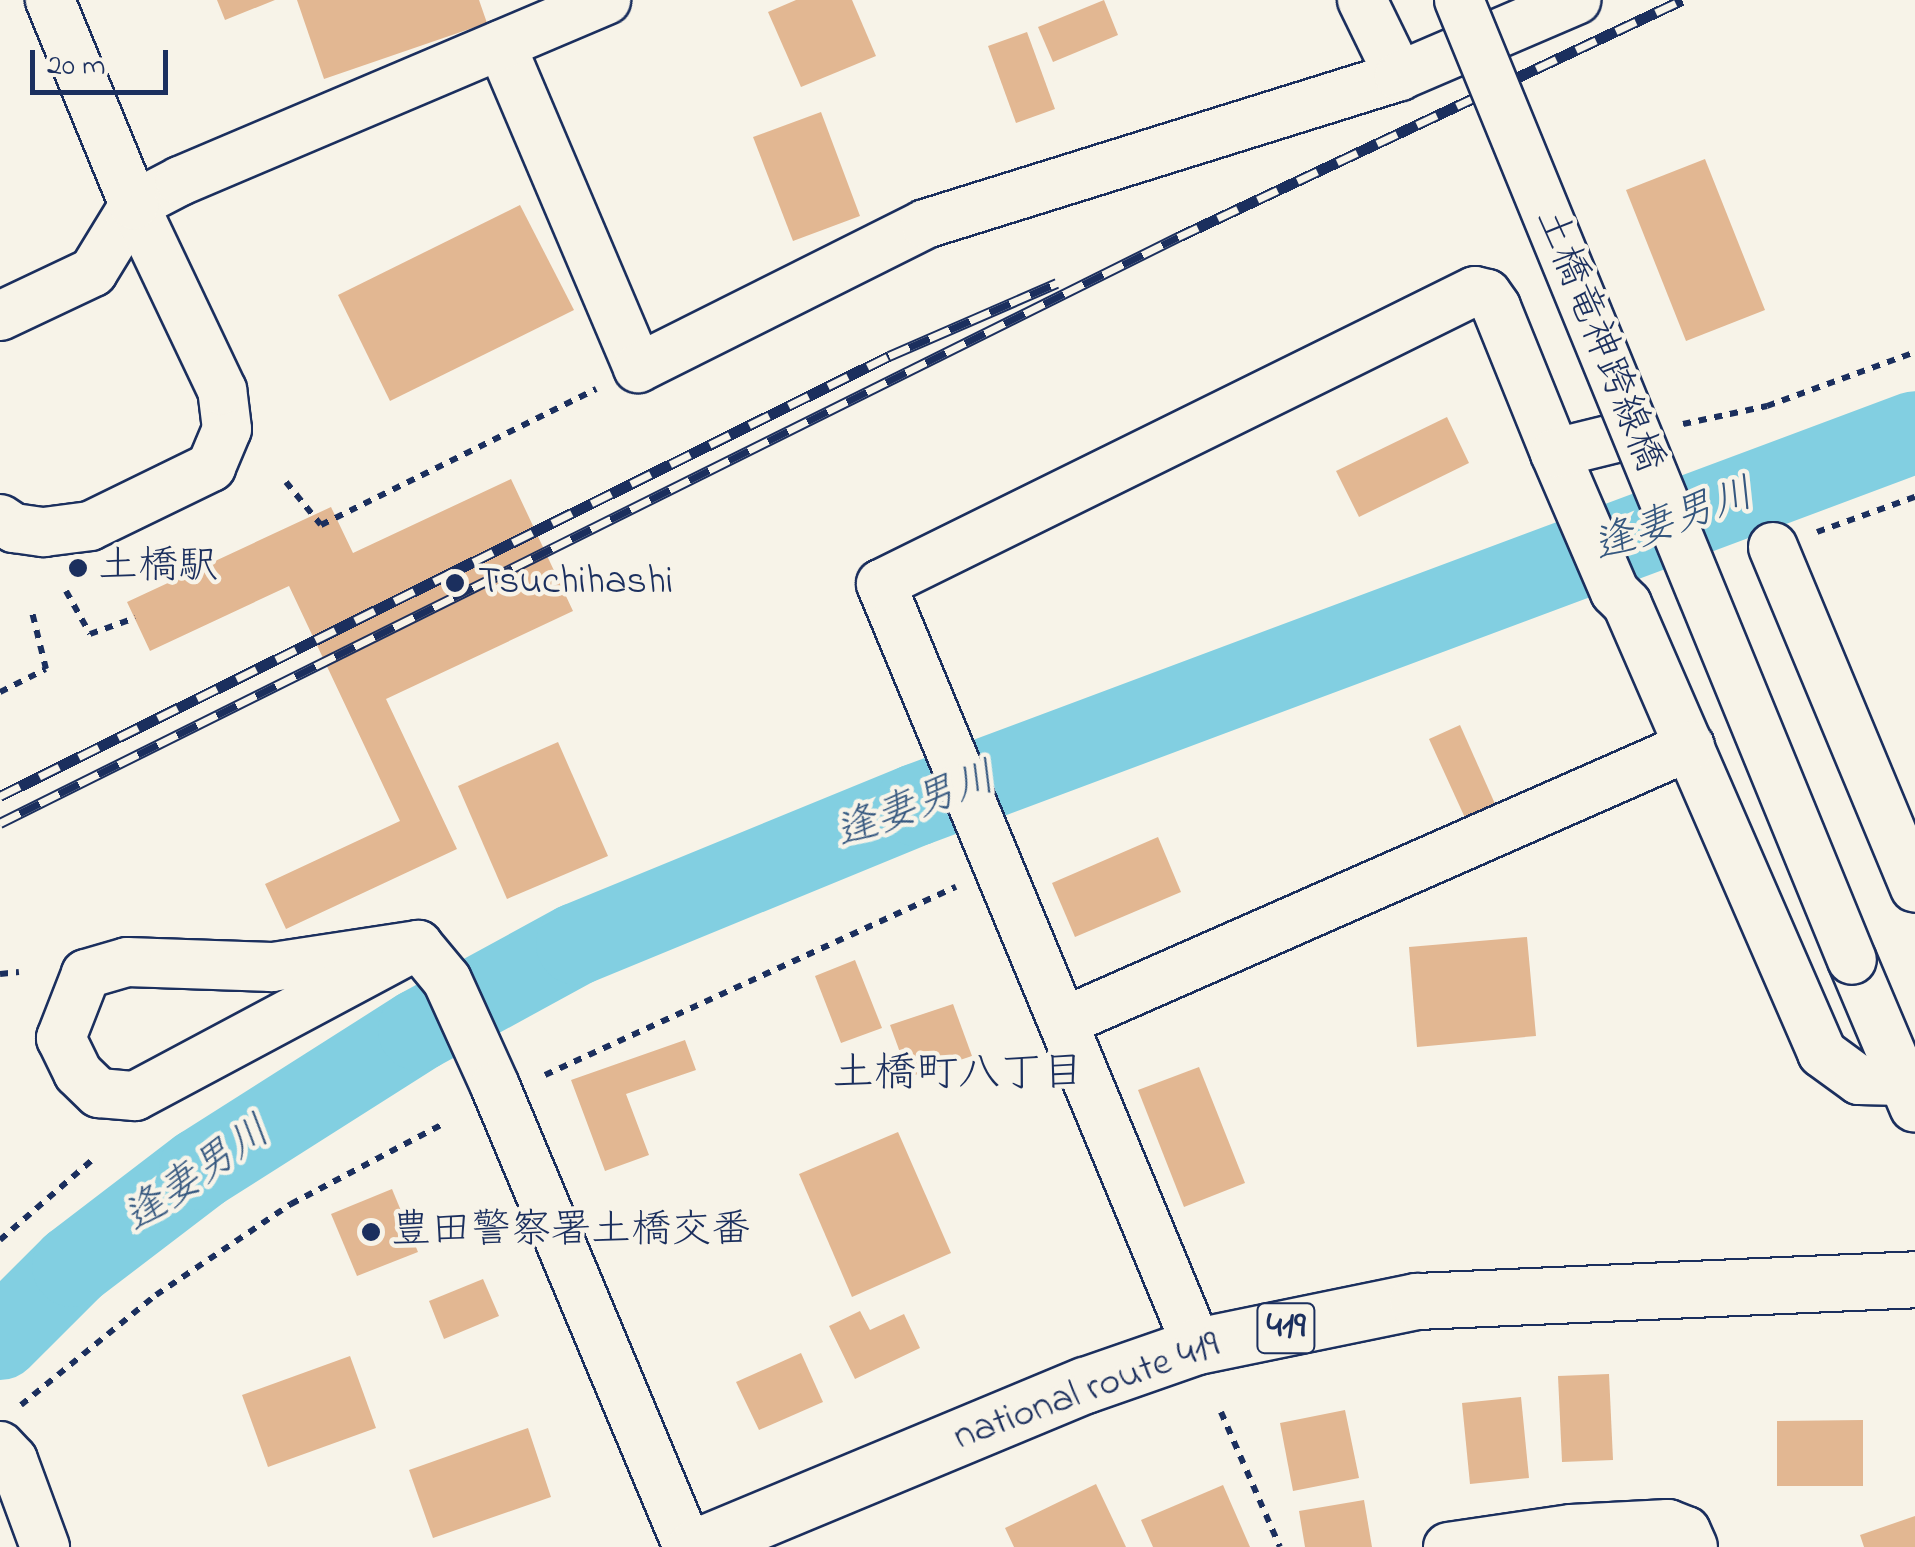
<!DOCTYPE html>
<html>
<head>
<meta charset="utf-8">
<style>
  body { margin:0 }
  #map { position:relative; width:1915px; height:1547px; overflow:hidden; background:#f7f3e8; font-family:"Indie Flower","Klee One",sans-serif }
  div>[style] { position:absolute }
  .river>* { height:82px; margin:-41px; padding:0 41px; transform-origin:41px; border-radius:41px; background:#82cfe1 }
  .building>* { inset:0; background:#e2b792 }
  .path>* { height:6px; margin-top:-3px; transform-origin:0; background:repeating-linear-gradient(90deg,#1b2f5e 0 8px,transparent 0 16px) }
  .roads { filter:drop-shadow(2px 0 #1b2f5e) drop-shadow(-2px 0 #1b2f5e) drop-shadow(0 2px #1b2f5e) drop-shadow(0 -2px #1b2f5e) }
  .minor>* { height:48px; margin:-24px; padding:0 24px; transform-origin:24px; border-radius:24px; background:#f7f3e8 }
  .highway>* { height:55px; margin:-27.5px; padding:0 27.5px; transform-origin:27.5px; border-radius:27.5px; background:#f7f3e8 }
  .rail>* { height:11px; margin-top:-5.5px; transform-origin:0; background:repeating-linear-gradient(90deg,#f7f3e8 0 22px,#1b2f5e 0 44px); box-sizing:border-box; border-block:2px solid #1b2f5e }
  .bridges { filter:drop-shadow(2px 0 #1b2f5e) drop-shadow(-2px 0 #1b2f5e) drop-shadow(0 2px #1b2f5e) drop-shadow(0 -2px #1b2f5e) }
  .minor-bridge>* { height:48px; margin:-24px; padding:0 24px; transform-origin:24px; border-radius:24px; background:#f7f3e8 }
  .dots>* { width:28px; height:28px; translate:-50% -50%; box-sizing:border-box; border:5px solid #f7f3e8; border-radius:50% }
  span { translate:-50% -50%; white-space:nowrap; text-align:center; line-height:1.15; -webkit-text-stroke:9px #f7f3e8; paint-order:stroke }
  .shield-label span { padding:2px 8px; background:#f7f3e8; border:2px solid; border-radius:8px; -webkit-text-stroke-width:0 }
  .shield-label { font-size:38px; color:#1b2f5e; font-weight:700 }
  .street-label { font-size:40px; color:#1b2f5e }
  .poi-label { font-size:40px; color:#1b2f5e }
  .left { translate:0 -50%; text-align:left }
  .water-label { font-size:42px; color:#35577f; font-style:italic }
  .neighbourhood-label { font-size:42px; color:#1b2f5e }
  .scale { position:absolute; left:30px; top:50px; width:138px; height:45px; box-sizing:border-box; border:5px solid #1b2f5e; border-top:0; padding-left:12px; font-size:30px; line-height:35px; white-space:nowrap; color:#1b2f5e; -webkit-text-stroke:8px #f7f3e8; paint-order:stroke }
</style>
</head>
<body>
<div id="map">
  <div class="river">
    <i style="left:0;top:1339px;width:103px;rotate:-45deg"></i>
    <i style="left:73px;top:1266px;width:160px;rotate:-37.4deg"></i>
    <i style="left:200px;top:1169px;width:259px;rotate:-32.4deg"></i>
    <i style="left:419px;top:1030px;width:180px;rotate:-28.6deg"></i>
    <i style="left:577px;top:944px;width:366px;rotate:-22.3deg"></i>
    <i style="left:916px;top:805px;width:1066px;rotate:-20.47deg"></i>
  </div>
  <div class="building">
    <i style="clip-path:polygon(217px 0,275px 0,225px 20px)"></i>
    <i style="clip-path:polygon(297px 0,479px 0,487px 23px,324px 79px)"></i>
    <i style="clip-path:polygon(796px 0,852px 0,876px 56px,801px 87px,768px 12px)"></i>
    <i style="clip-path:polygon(1104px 0,1118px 35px,1053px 62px,1038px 27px)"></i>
    <i style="clip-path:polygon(1027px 32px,1055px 109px,1016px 123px,988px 46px)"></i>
    <i style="clip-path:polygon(821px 112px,860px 216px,793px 241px,753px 137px)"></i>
    <i style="clip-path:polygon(1705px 159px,1765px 310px,1686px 341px,1626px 190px)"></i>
    <i style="clip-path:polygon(520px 205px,574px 310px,390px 401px,338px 295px)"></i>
    <i style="clip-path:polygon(1447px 417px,1469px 463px,1359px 517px,1336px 471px)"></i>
    <i style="clip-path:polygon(511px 479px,573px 611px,386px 699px,457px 849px,286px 929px,265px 884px,400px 821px,289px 586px,150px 651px,127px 602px,331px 507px,353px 553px)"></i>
    <i style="clip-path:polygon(1460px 725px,1496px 806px,1466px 820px,1429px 739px)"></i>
    <i style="clip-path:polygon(558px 742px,608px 856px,507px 899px,458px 786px)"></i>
    <i style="clip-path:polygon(1158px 837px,1181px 892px,1075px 937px,1052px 883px)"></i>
    <i style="clip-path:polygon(1527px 937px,1536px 1036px,1417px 1047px,1409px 947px)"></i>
    <i style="clip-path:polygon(855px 960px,882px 1028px,841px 1043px,815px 976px)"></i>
    <i style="clip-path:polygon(953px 1004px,972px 1056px,909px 1077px,890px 1025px)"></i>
    <i style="clip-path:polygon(685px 1040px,696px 1070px,626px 1094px,649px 1155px,605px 1171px,571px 1080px)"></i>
    <i style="clip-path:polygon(1199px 1067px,1245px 1183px,1184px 1207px,1138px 1090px)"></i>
    <i style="clip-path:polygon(898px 1132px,951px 1253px,852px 1297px,799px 1174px)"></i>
    <i style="clip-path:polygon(392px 1189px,418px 1252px,357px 1276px,331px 1214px)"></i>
    <i style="clip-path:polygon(483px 1279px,499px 1316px,444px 1339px,429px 1301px)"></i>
    <i style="clip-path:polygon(860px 1311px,870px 1330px,904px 1314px,920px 1348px,855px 1379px,829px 1326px)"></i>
    <i style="clip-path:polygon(801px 1353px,823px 1402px,759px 1430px,736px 1382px)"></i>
    <i style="clip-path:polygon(350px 1356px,376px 1428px,268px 1467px,242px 1395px)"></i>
    <i style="clip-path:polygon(1609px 1374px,1613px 1460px,1562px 1462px,1558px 1376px)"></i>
    <i style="clip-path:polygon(1521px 1397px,1529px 1478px,1470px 1484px,1462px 1403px)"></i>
    <i style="clip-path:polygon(1345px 1410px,1359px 1478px,1293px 1491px,1280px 1423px)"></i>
    <i style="clip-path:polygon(1863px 1420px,1863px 1486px,1777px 1486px,1777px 1421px)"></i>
    <i style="clip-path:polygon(528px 1428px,551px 1497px,433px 1538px,409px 1470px)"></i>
    <i style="clip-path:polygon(1096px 1484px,1126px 1547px,1014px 1547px,1005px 1528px)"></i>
    <i style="clip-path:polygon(1223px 1485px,1250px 1547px,1153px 1547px,1141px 1520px)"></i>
    <i style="clip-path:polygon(1364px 1500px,1372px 1547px,1305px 1547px,1299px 1511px)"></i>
    <i style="clip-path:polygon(1915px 1516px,1915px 1547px,1864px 1547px,1860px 1535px)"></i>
  </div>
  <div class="path">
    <i style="left:1683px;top:424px;width:86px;rotate:-12.1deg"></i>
    <i style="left:1767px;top:406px;width:158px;rotate:-20deg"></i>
    <i style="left:286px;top:482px;width:55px;rotate:50.9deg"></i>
    <i style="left:321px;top:525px;width:307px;rotate:-26.3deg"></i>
    <i style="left:1817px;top:532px;width:104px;rotate:-19.7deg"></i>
    <i style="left:66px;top:591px;width:49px;rotate:60.8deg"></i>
    <i style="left:90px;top:634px;width:48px;rotate:-19.6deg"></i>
    <i style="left:0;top:692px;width:51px;rotate:-26.6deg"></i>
    <i style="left:46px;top:669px;width:63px;rotate:-103.8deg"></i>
    <i style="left:0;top:974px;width:19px;rotate:-6deg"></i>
    <i style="left:545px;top:1075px;width:452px;rotate:-24.6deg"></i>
    <i style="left:0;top:1240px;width:122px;rotate:-41deg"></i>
    <i style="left:21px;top:1405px;width:174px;rotate:-39.2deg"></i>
    <i style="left:156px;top:1295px;width:163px;rotate:-34deg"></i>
    <i style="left:291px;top:1204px;width:172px;rotate:-27.8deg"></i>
    <i style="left:1221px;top:1412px;width:147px;rotate:66.4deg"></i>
  </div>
  <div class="roads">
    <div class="minor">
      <i style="left:1362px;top:0;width:85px;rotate:64deg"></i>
      <i style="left:501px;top:45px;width:351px;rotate:67deg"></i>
      <i style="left:638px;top:368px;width:321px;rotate:-26.6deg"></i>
      <i style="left:925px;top:224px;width:497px;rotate:-17.3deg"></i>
      <i style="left:1399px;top:76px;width:193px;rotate:-23.2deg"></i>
      <i style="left:0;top:316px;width:103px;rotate:-25.3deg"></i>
      <i style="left:93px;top:272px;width:79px;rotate:-58.5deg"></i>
      <i style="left:134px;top:205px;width:52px;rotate:-27.6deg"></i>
      <i style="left:180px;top:181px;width:463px;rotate:-23deg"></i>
      <i style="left:1555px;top:453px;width:151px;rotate:66.7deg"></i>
      <i style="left:1615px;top:592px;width:17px;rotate:45deg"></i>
      <i style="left:1627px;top:604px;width:490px;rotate:66.5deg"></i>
      <i style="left:1822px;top:1053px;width:46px;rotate:36.1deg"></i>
      <i style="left:1859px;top:1080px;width:44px;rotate:1.3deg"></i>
      <i style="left:0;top:519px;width:17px;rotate:33deg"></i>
      <i style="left:14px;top:528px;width:30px;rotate:8deg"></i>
      <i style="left:44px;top:532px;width:46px;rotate:-7.4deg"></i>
      <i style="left:90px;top:526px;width:135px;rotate:-26deg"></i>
      <i style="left:211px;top:467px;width:41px;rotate:-67.2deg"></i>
      <i style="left:227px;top:429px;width:39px;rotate:-97deg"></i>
      <i style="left:222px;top:390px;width:205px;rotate:-115.4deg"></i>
      <i style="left:134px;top:205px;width:222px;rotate:-112.3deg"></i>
      <i style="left:1773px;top:547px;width:369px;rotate:67.4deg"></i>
      <i style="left:418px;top:945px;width:148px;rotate:171.4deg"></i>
      <i style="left:272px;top:967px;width:145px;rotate:-178deg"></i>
      <i style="left:127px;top:962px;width:43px;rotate:163.7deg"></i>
      <i style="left:86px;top:974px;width:69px;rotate:111.3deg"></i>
      <i style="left:61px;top:1038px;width:39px;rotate:64deg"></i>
      <i style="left:78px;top:1073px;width:29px;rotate:44deg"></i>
      <i style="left:99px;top:1093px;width:36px;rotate:5deg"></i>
      <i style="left:135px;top:1096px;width:321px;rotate:-28.1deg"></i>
      <i style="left:418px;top:945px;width:45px;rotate:50.4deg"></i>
      <i style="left:447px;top:980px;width:116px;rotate:65.6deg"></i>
      <i style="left:495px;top:1086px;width:500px;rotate:67.3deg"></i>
      <i style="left:1852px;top:960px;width:160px;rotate:67.1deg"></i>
      <i style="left:1063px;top:1022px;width:685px;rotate:-23.76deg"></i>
      <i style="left:1197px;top:1346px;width:825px;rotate:-112.52deg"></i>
      <i style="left:881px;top:584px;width:662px;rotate:-26.26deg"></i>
      <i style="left:1475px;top:291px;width:12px;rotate:14deg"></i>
      <i style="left:1487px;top:294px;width:16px;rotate:55deg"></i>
      <i style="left:1496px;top:307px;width:157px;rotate:68deg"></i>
      <i style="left:1555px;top:453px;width:63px;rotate:-13.8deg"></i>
      <i style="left:0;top:1446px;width:19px;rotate:47deg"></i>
      <i style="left:13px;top:1460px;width:93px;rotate:69.8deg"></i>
      <i style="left:1448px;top:1547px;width:124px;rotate:-8.3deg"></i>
      <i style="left:1571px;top:1529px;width:97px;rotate:-3deg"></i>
      <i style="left:1668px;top:1524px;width:19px;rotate:21deg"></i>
      <i style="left:1686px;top:1531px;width:17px;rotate:66deg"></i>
    </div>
    <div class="highway">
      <i style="left:695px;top:1547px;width:422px;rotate:-22.6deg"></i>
      <i style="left:1085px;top:1385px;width:119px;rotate:-19.2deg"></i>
      <i style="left:1197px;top:1346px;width:225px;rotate:-11.6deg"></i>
      <i style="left:1417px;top:1301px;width:498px;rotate:-2.5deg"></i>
    </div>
  </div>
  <div class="rail">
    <i style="left:0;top:796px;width:992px;rotate:-26.33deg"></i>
    <i style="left:889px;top:356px;width:183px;rotate:-23.5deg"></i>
    <i style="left:0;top:823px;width:1316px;rotate:-26.45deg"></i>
    <i style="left:1178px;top:237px;width:557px;rotate:-25.18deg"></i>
  </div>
  <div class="bridges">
    <div class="minor-bridge">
      <i style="left:1459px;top:0;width:1037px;rotate:67.74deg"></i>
    </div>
  </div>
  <div class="dots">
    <i style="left:78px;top:568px;background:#1b2f5e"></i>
    <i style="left:455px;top:583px;background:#1b2f5e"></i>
    <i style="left:371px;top:1232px;background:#1b2f5e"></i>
  </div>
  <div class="shield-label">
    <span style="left:1286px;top:1328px">419</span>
  </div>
  <div class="street-label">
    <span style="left:1598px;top:341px;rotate:68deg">土橋竜神跨線橋</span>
    <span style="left:1087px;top:1392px;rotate:-20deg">national route 419</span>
  </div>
  <div class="poi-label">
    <span class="left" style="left:98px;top:568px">土橋駅</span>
    <span class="left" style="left:478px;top:583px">Tsuchihashi</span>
    <span class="left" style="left:391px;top:1232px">豊田警察署土橋交番</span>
  </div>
  <div class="water-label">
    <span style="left:1674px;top:522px;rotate:-20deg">逢妻男川</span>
    <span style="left:916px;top:807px;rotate:-21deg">逢妻男川</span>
    <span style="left:198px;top:1176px;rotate:-35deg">逢妻男川</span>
  </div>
  <div class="neighbourhood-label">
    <span style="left:958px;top:1075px">土橋町八丁目</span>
  </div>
  <div class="scale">20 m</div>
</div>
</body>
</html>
